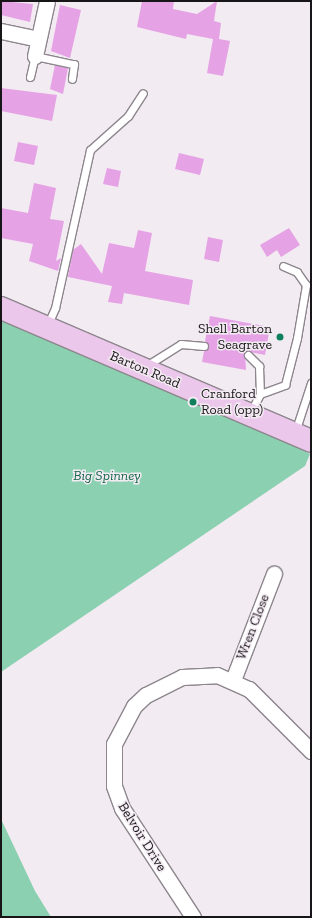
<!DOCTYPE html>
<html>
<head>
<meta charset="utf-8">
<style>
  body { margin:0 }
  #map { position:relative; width:312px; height:918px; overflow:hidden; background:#f3ebf2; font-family:"Zilla Slab",serif }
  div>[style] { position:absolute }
  .green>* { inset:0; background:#8ad0b1 }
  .building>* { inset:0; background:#e5a2e5 }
  .roads { filter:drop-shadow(1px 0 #8d868d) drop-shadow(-1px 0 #8d868d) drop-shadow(0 1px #8d868d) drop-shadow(0 -1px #8d868d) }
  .lane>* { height:7px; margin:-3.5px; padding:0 3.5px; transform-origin:3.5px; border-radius:3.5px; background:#fff }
  .street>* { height:15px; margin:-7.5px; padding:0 7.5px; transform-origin:7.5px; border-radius:7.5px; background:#fff }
  .primary>* { height:22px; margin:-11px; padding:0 11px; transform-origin:11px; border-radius:11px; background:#ecc7ec }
  .dots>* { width:11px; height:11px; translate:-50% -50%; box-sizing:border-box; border:2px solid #f3ebf2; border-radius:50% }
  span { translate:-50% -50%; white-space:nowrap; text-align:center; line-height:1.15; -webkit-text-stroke:3px #f3ebf2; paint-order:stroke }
  .poi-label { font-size:14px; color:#181518 }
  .right { translate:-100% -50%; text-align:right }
  .left { translate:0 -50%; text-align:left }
  .street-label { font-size:14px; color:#181518 }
  .park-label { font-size:14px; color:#14664a; font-style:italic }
  .frame { position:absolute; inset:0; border:2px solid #181518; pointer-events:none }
</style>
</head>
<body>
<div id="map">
  <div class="green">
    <i style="clip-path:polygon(1px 316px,223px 411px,310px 454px,305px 466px,1px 672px)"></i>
    <i style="clip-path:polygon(1px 819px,35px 891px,51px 917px,1px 917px)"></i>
  </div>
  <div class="building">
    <i style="clip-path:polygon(1px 1px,33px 4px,30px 22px,1px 15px)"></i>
    <i style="clip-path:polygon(142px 1px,174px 1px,173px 9px,197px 14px,217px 1px,214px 21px,221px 23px,219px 39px,230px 41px,223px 76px,207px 73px,213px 39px,187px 34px,186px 39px,137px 27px)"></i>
    <i style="clip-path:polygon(60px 5px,81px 10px,70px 58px,51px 51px)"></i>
    <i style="clip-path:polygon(55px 65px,68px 68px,63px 94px,50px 89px)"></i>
    <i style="clip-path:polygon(1px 88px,57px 95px,52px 121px,1px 111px)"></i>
    <i style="clip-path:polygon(18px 142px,38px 146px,34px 165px,14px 161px)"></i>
    <i style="clip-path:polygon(179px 153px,204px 159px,200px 175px,175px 169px)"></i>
    <i style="clip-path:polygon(107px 168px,121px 171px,118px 187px,103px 184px)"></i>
    <i style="clip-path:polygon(34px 183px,56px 188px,50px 219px,64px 221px,56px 261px,61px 258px,58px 271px,29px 261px,33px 244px,1px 238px,1px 208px,28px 213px)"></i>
    <i style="clip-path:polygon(289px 228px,300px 245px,281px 257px,277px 250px,267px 257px,260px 245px)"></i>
    <i style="clip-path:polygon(138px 230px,152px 233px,145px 271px,193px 280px,189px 305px,124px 293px,122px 304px,108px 302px,112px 286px,68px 277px,73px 250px,81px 244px,102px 274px,109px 243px,134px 248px)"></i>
    <i style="clip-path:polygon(208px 237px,223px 240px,219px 262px,204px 259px)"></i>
    <i style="clip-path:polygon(210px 316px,270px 327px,265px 355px,245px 351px,246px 370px,202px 362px,204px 351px,209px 347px,205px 341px)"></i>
  </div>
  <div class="roads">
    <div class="lane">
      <i style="left:30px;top:77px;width:22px;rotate:-77deg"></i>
      <i style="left:35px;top:56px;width:40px;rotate:12deg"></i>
      <i style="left:74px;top:64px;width:15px;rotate:98deg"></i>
      <i style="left:47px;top:326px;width:20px;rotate:-66deg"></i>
      <i style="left:55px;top:308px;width:162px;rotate:-77.5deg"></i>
      <i style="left:90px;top:150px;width:51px;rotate:-41.8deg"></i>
      <i style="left:128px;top:116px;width:27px;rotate:-57deg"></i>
      <i style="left:248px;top:355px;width:16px;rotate:45deg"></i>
      <i style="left:259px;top:366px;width:28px;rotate:88deg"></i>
      <i style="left:146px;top:366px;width:41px;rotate:-32.2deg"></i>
      <i style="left:181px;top:344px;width:23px;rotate:5deg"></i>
      <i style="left:250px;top:413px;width:21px;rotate:-62deg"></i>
      <i style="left:260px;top:394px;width:27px;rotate:-20deg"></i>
      <i style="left:285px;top:385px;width:49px;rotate:-75.7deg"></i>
      <i style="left:297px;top:338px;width:54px;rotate:-80.4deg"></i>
      <i style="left:306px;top:285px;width:16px;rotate:-125deg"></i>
      <i style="left:297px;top:272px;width:15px;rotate:-157deg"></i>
      <i style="left:295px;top:432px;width:52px;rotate:-71.9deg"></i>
    </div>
    <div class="street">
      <i style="left:1px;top:31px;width:38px;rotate:12deg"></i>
      <i style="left:35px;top:56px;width:56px;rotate:-77.7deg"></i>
      <i style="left:233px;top:680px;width:114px;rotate:-68.9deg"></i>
      <i style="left:193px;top:917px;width:130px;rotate:-123.1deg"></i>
      <i style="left:122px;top:808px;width:23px;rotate:-110deg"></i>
      <i style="left:114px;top:786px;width:42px;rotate:-90deg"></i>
      <i style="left:114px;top:744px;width:43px;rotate:-62.2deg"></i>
      <i style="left:134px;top:706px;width:16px;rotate:-43deg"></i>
      <i style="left:146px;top:695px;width:40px;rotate:-26.6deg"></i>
      <i style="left:182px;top:677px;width:35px;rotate:-3deg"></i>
      <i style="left:217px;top:675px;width:35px;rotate:24deg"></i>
      <i style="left:249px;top:689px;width:88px;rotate:45deg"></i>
    </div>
    <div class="primary">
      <i style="left:1px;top:308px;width:337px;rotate:23.2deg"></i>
    </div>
  </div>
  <div class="dots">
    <i style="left:280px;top:337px;background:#107f5c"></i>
    <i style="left:193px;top:402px;background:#107f5c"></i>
  </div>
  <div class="poi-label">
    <span class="right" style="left:272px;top:337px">Shell Barton<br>Seagrave</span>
    <span class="left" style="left:201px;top:402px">Cranford<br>Road (opp)</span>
  </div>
  <div class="street-label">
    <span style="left:145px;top:370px;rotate:23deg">Barton Road</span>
    <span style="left:253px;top:627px;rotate:-69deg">Wren Close</span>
    <span style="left:142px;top:837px;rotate:58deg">Belvoir Drive</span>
  </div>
  <div class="park-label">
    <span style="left:107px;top:476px">Big Spinney</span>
  </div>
  <div class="frame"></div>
</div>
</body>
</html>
